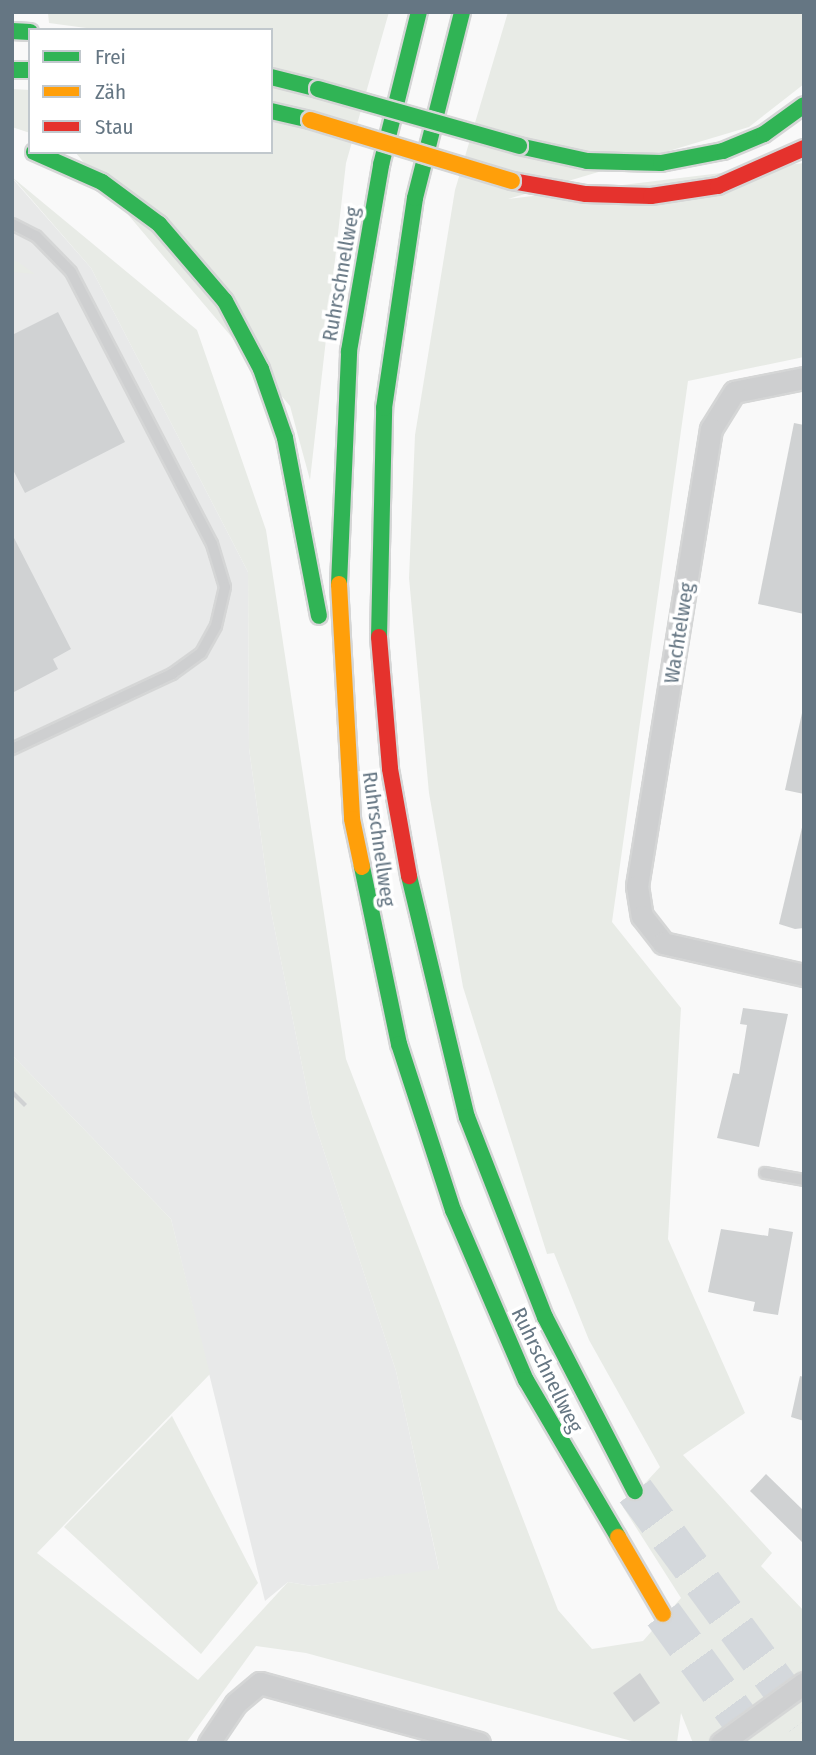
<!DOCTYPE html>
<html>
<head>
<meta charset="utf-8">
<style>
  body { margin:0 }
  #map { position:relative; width:816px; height:1755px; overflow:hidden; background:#f9f9f9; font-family:"Fira Sans Condensed",sans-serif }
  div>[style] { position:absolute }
  .built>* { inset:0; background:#e8e9e9 }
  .green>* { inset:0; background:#e8ebe6 }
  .building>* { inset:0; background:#d0d2d3 }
  .highway-tunnel>* { height:38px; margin-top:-19px; transform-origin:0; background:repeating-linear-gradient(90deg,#d4d8dc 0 38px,transparent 0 57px) }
  .roads { filter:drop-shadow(2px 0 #d5d6d6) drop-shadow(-2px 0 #d5d6d6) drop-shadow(0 2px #d5d6d6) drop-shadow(0 -2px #d5d6d6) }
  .lane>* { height:10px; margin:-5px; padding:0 5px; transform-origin:5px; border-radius:5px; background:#cecfd0 }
  .street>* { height:21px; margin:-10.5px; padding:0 10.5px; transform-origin:10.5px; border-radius:10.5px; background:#cecfd0 }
  .fast>* { height:16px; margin:-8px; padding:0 8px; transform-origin:8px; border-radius:8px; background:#30b455 }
  .slow>* { height:16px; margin:-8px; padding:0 8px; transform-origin:8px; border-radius:8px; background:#ff9f0a }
  .jam>* { height:16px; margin:-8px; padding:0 8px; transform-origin:8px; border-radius:8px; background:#e5322d }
  .bridges { filter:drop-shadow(2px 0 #d5d6d6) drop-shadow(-2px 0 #d5d6d6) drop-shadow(0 2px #d5d6d6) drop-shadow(0 -2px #d5d6d6) }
  .fast-bridge>* { height:16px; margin:-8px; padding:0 8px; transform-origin:8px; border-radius:8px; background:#30b455 }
  .slow-bridge>* { height:16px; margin:-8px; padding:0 8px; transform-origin:8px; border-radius:8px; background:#ff9f0a }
  span { translate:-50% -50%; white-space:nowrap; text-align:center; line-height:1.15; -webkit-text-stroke:7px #fff; paint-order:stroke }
  .street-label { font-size:21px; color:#657683 }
  .frame { position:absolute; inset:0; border:14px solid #657683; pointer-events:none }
  .legend { position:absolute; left:28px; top:28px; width:245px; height:126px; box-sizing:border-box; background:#fff; border:2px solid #c1c8cd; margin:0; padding:9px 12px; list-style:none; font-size:21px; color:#657683 }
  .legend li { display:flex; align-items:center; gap:14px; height:35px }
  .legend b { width:35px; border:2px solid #c1c8cd }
</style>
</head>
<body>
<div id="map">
  <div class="built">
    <i style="clip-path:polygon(12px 178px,91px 268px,248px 572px,249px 748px,271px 911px,312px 1115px,396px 1371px,439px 1570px,312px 1586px,288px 1582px,265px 1601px,171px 1219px,12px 1055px)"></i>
  </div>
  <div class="green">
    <i style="clip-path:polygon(389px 12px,346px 163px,310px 480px,290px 406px,75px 152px,271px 152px,271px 30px,101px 30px,49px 23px,48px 13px)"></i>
    <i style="clip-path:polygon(508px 12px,804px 12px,804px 84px,749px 127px,508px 199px,804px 163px,804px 357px,688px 381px,612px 922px,681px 1008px,668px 1239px,745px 1413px,683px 1455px,772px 1553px,761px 1566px,804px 1611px,804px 1743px,693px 1743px,681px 1713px,677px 1743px,639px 1743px,306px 1653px,256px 1646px,186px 1743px,12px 1743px,12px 1055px,171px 1219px,210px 1374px,37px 1553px,198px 1680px,288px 1582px,312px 1586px,439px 1569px,396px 1371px,312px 1115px,271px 911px,249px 748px,248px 572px,91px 268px,12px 177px,197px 330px,266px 530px,346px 1059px,558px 1610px,592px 1649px,643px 1641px,681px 1598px,623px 1507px,660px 1467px,589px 1340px,554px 1253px,547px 1254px,463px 987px,429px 793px,409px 578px,415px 435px,455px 190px)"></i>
    <i style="clip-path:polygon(12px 89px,30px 90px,30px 133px,12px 127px)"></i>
    <i style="clip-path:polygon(12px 259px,18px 262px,35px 274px,12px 272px)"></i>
    <i style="clip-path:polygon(172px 1416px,258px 1583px,201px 1654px,64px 1527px)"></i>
  </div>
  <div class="building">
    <i style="clip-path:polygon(58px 312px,125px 442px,25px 493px,12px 468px,12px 335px)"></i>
    <i style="clip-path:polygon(794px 423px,804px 425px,804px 614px,758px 604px)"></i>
    <i style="clip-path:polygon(12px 534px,71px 649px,53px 659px,58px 669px,12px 693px)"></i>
    <i style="clip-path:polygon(804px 704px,804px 794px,785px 790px)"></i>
    <i style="clip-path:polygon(804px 819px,804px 928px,795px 929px,779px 924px)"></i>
    <i style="clip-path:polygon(743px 1008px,788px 1014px,759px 1147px,717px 1138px,733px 1073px,739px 1074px,747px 1025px,740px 1024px)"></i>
    <i style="clip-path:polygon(12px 1089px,27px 1104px,24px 1107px,12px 1095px)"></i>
    <i style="clip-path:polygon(769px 1228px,793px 1232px,778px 1315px,753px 1311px,755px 1302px,708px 1292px,721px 1229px,768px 1236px)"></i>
    <i style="clip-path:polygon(800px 1376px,804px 1377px,804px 1421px,791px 1417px)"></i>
    <i style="clip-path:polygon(766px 1474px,804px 1511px,804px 1544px,750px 1491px)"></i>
    <i style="clip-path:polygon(640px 1673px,660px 1703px,634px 1722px,613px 1693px)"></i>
  </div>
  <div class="highway-tunnel">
    <i style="left:635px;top:1491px;width:285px;rotate:53.6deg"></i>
    <i style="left:663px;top:1614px;width:160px;rotate:53.9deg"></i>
  </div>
  <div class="roads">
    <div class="lane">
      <i style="left:12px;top:224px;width:27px;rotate:27deg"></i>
      <i style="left:36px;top:236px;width:50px;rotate:45.8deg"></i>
      <i style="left:71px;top:272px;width:306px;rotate:62.6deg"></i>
      <i style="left:212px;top:544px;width:45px;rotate:73.2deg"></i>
      <i style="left:225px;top:587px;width:40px;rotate:103deg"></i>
      <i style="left:216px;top:626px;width:31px;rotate:119deg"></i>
      <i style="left:201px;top:653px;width:36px;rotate:144deg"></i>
      <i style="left:172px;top:674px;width:177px;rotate:154.9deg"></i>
      <i style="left:765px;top:1173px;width:40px;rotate:10deg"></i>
    </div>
    <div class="street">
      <i style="left:804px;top:378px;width:71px;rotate:168.7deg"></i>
      <i style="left:734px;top:392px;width:44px;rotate:121.9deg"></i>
      <i style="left:711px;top:429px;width:463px;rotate:99.2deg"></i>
      <i style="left:637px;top:886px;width:30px;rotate:81deg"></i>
      <i style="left:642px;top:916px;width:34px;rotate:52deg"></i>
      <i style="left:663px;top:943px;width:145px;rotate:12.8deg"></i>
      <i style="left:209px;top:1743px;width:48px;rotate:-56deg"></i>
      <i style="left:236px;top:1703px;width:31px;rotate:-40deg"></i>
      <i style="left:260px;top:1683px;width:227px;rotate:15.3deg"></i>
      <i style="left:721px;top:1743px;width:102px;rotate:-35.9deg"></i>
    </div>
    <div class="fast">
      <i style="left:12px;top:31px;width:18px;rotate:3deg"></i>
      <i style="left:12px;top:70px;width:18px"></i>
      <i style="left:271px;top:77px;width:49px;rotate:14.3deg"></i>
      <i style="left:271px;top:111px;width:40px;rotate:13deg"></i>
      <i style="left:519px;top:146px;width:70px;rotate:12.4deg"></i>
      <i style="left:587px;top:161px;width:74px;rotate:1.5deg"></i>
      <i style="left:661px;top:163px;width:63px;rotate:-11deg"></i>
      <i style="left:723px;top:151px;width:44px;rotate:-22.5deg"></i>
      <i style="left:764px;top:134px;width:49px;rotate:-35.9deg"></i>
      <i style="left:34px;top:152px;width:74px;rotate:23.8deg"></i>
      <i style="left:102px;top:182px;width:71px;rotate:36.4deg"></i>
      <i style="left:159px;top:224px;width:101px;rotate:49.4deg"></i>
      <i style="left:225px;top:301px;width:77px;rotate:62.1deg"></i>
      <i style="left:261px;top:369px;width:73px;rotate:70.8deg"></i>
      <i style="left:285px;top:438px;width:181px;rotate:79.2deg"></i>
      <i style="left:339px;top:584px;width:233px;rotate:-87.5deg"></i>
      <i style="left:349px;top:351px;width:189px;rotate:-80.2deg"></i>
      <i style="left:381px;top:165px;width:158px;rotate:-76.1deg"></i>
      <i style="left:379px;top:637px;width:229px;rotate:-88.7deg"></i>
      <i style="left:384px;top:408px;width:212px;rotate:-81.6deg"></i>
      <i style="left:415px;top:198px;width:192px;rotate:-75.8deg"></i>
      <i style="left:362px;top:867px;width:181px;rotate:78.2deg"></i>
      <i style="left:399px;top:1044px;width:175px;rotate:72deg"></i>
      <i style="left:453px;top:1210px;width:185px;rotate:66.8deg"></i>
      <i style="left:526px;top:1380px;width:182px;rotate:59.6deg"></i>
      <i style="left:409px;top:876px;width:248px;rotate:76.5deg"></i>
      <i style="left:467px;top:1117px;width:215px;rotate:68.7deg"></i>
      <i style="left:545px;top:1317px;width:196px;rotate:62.7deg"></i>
    </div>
    <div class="slow">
      <i style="left:339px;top:584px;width:235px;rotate:86.8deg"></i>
      <i style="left:352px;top:819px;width:49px;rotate:78.2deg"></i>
      <i style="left:618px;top:1537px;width:89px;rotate:59.7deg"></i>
    </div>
    <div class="jam">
      <i style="left:512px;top:181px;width:75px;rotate:10deg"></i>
      <i style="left:586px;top:194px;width:65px;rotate:1.8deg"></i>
      <i style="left:651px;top:196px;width:68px;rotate:-8.5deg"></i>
      <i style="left:718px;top:186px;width:94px;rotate:-23.8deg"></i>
      <i style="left:379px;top:637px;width:132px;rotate:85.2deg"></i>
      <i style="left:390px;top:769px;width:109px;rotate:79.9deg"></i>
    </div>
  </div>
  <div class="bridges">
    <div class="fast-bridge">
      <i style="left:318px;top:89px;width:209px;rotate:15.8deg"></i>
    </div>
    <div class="slow-bridge">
      <i style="left:310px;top:120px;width:211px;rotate:16.8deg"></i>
    </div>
  </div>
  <div class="street-label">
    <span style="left:341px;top:274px;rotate:-80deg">Ruhrschnellweg</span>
    <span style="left:679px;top:633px;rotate:-81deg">Wachtelweg</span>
    <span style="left:379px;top:839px;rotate:82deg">Ruhrschnellweg</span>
    <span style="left:547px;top:1370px;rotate:64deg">Ruhrschnellweg</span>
  </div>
  <div class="frame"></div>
  <ul class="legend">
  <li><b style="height:9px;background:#30b455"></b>Frei</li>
  <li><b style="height:9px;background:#ff9f0a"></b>Zäh</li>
  <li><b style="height:9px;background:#e5322d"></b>Stau</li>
  </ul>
</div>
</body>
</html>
